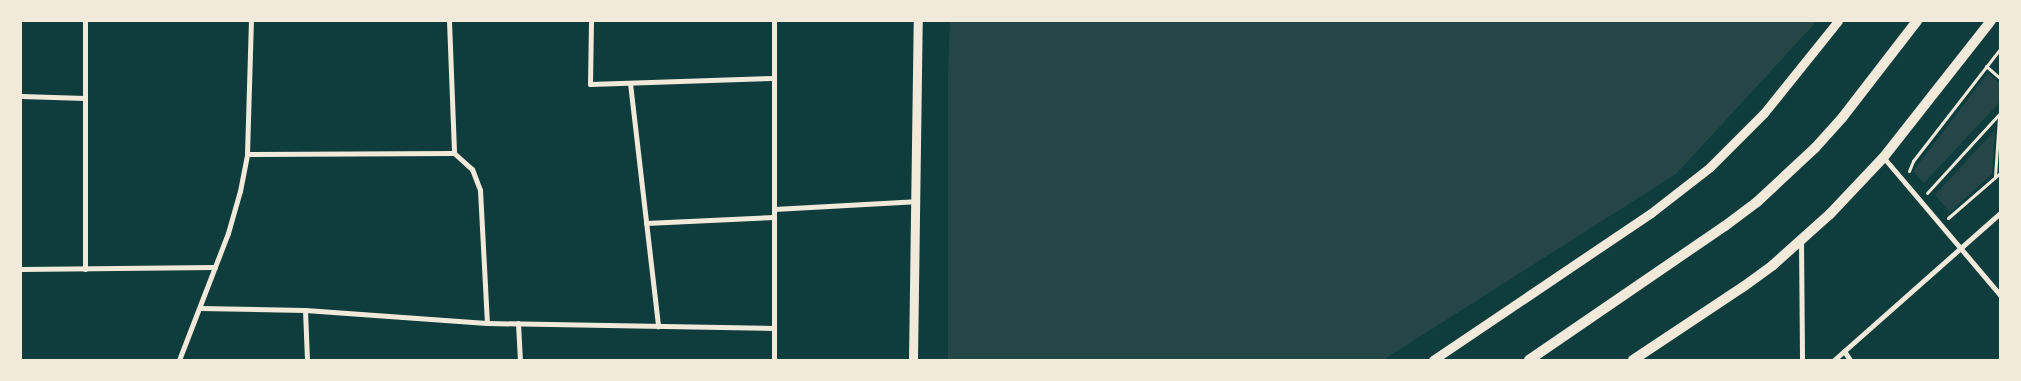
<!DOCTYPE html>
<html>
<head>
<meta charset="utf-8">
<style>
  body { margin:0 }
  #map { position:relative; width:2021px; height:381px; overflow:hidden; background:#0f3d3e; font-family:"DM Sans",sans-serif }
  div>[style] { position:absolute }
  .green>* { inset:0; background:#244646 }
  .path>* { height:3px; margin:-1.5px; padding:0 1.5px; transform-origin:1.5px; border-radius:1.5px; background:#f1e9da }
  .minor>* { height:5px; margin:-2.5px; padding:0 2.5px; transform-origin:2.5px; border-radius:2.5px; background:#f1e9da }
  .tertiary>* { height:9px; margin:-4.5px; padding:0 4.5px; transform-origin:4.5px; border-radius:4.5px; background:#f1e9da }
  .secondary>* { height:10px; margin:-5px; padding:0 5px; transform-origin:5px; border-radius:5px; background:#f1e9da }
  span { translate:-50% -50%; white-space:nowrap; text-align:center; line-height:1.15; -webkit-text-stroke:4px #f1e9da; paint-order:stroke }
  .frame { position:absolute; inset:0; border:22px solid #f1e9da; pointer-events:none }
</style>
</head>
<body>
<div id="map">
  <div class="green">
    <i style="clip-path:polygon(950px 21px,1817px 21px,1676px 174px,1383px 360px,948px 360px,948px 72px)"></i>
    <i style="clip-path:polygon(1988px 73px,2000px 84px,1998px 104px,1924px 183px,1913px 171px)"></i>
    <i style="clip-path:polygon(1995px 130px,1992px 174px,1950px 212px,1935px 195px)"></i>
  </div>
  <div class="path">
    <i style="left:1986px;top:66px;width:18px;rotate:41deg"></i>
    <i style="left:1909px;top:171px;width:11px;rotate:-68deg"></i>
    <i style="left:1913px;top:161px;width:142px;rotate:-52.2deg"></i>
    <i style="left:1995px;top:177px;width:60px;rotate:-86.2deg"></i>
    <i style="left:1927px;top:193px;width:108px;rotate:-47.6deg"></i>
    <i style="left:1948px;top:218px;width:69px;rotate:-40.9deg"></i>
  </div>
  <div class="minor">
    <i style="left:85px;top:21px;width:248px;rotate:90deg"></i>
    <i style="left:449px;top:21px;width:132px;rotate:87.8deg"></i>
    <i style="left:591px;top:21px;width:63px;rotate:90.9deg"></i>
    <i style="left:590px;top:84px;width:184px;rotate:-1.9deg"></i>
    <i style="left:630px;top:83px;width:245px;rotate:83.4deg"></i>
    <i style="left:21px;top:96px;width:64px;rotate:1.8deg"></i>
    <i style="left:247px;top:154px;width:207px;rotate:-0.3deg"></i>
    <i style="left:454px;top:153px;width:24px;rotate:42deg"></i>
    <i style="left:472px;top:169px;width:22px;rotate:69deg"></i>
    <i style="left:480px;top:190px;width:133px;rotate:87deg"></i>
    <i style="left:1884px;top:158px;width:180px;rotate:49.7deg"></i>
    <i style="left:774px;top:209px;width:141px;rotate:-3.2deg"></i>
    <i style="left:646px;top:223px;width:128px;rotate:-2.7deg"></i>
    <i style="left:1801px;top:241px;width:119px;rotate:89.5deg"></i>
    <i style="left:21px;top:269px;width:194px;rotate:-0.6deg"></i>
    <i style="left:200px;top:308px;width:105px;rotate:1.1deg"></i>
    <i style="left:305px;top:310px;width:182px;rotate:4.1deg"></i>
    <i style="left:487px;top:323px;width:287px;rotate:1deg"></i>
    <i style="left:305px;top:310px;width:50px;rotate:87.7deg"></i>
    <i style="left:518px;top:323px;width:37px;rotate:87deg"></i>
    <i style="left:1844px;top:351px;width:11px;rotate:56deg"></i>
    <i style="left:179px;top:360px;width:136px;rotate:-68.9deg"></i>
    <i style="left:228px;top:233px;width:44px;rotate:-74.1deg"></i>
    <i style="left:240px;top:191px;width:38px;rotate:-79deg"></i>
    <i style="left:247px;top:154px;width:133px;rotate:-88.3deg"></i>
    <i style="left:774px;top:360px;width:339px;rotate:-90deg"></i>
    <i style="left:1834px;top:360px;width:222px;rotate:-41.5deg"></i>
  </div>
  <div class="tertiary">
    <i style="left:913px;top:360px;width:339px;rotate:-89.2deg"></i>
    <i style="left:1433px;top:360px;width:263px;rotate:-34deg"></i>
    <i style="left:1651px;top:213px;width:75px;rotate:-37.9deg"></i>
    <i style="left:1710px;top:167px;width:76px;rotate:-45deg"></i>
    <i style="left:1764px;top:113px;width:118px;rotate:-51.2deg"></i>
  </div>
  <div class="secondary">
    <i style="left:1529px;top:360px;width:237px;rotate:-34.4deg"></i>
    <i style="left:1725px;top:226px;width:40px;rotate:-37deg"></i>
    <i style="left:1757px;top:202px;width:79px;rotate:-43deg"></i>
    <i style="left:1815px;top:148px;width:40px;rotate:-48deg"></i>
    <i style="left:1842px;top:118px;width:123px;rotate:-52.3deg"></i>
    <i style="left:1633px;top:360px;width:132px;rotate:-33.6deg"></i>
    <i style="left:1743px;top:287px;width:37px;rotate:-36deg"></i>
    <i style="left:1773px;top:265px;width:76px;rotate:-41.8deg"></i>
    <i style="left:1830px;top:214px;width:77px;rotate:-46.6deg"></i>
    <i style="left:1883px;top:158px;width:174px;rotate:-51.8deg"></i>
  </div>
  <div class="frame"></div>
</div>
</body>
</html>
